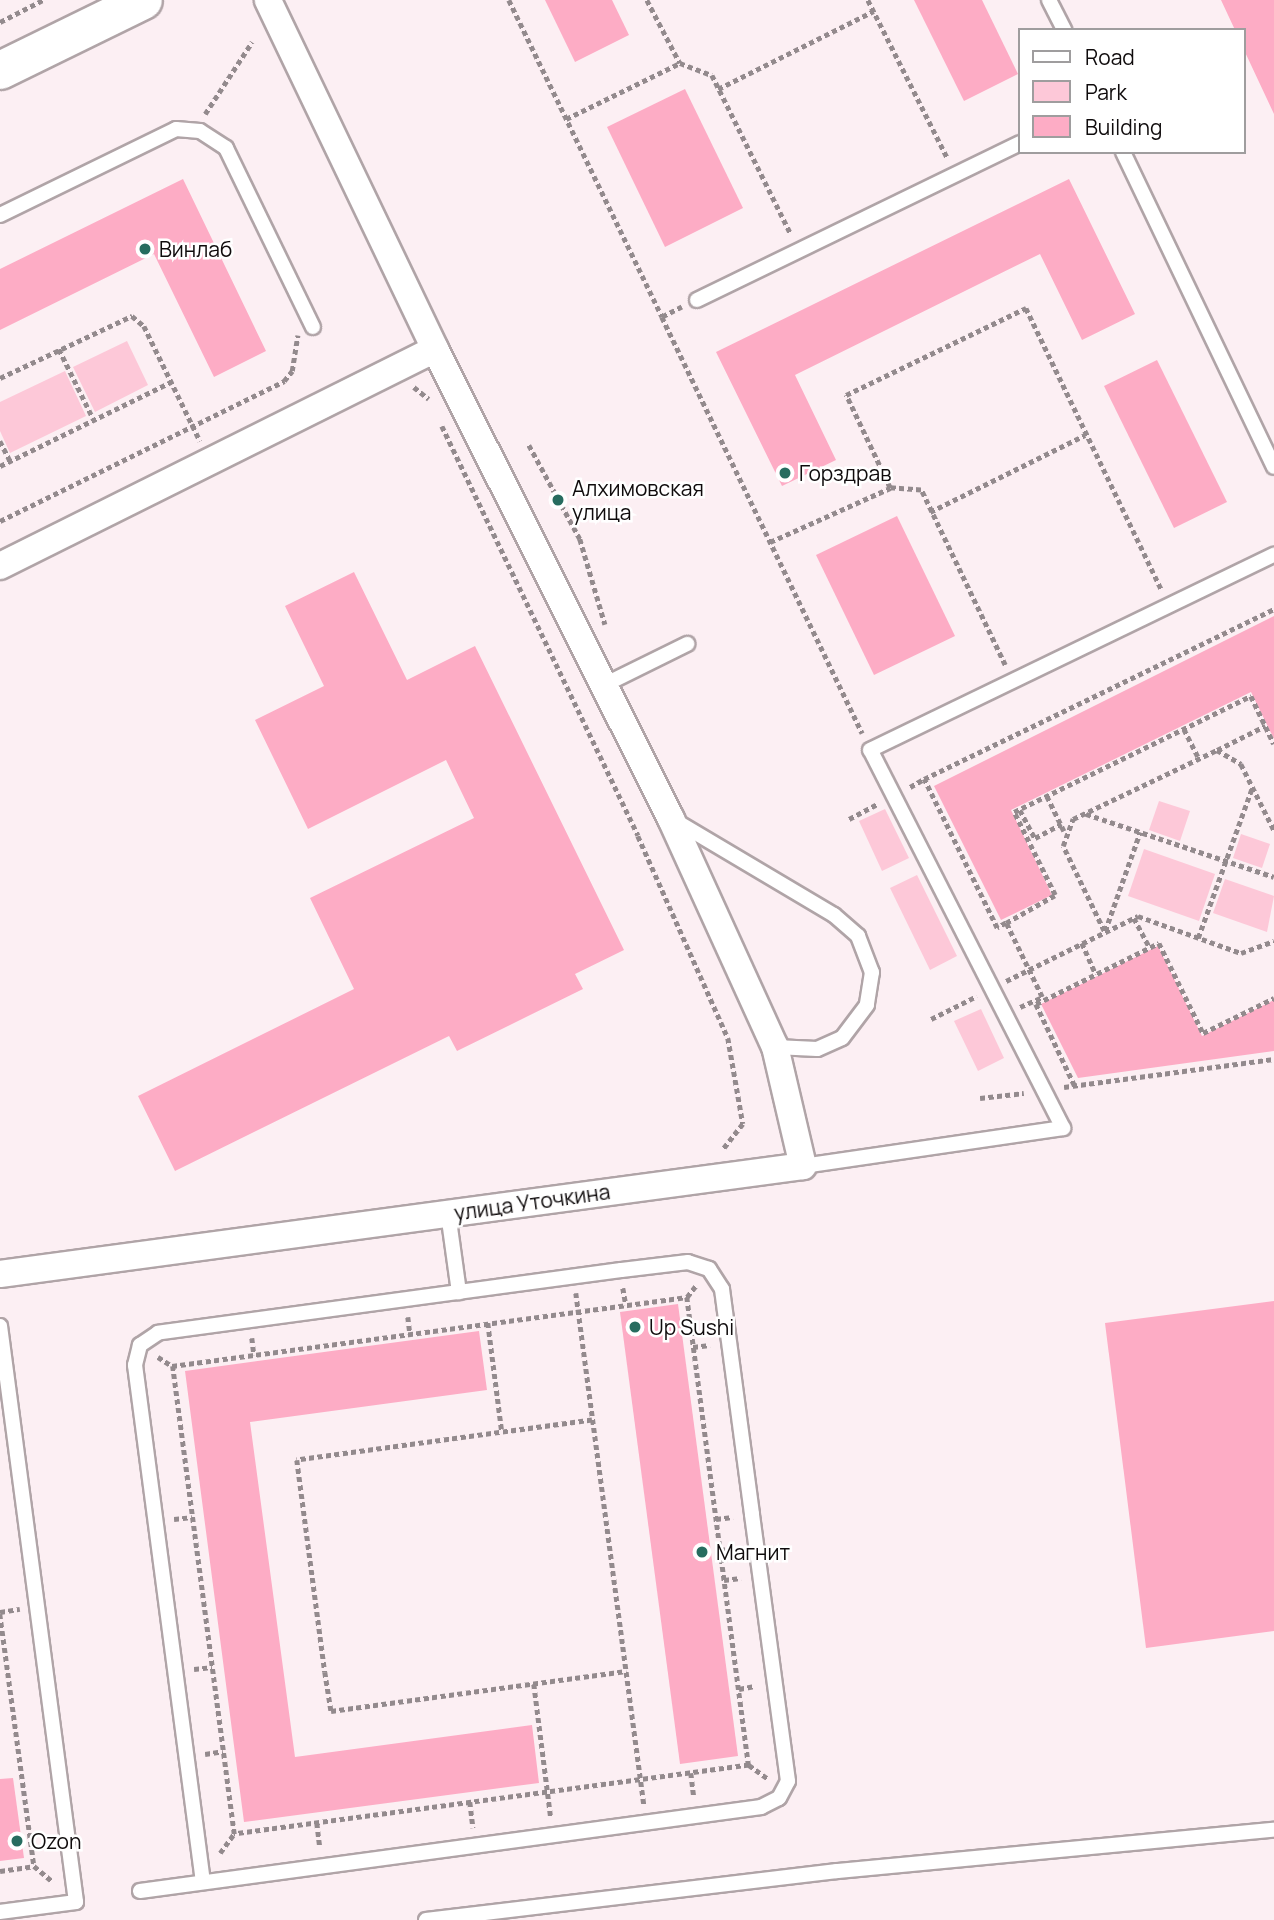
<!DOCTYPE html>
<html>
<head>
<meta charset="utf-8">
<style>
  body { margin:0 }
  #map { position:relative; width:1274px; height:1920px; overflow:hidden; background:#fceff3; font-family:Manrope,sans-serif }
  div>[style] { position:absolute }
  .green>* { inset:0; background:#fdc8d8 }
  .building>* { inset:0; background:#fdacc5 }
  .path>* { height:4.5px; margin-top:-2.25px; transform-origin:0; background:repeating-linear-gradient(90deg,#938a8d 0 5px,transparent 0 8.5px) }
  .roads { filter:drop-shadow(2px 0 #b0a4a7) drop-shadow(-2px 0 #b0a4a7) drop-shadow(0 2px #b0a4a7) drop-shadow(0 -2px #b0a4a7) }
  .service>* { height:14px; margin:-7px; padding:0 7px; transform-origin:7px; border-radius:7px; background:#fff }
  .minor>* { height:26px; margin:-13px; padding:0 13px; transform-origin:13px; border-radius:13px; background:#fff }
  .secondary>* { height:37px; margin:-18.5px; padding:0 18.5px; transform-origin:18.5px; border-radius:18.5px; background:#fff }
  .dots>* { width:19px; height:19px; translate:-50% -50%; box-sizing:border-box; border:4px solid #fff; border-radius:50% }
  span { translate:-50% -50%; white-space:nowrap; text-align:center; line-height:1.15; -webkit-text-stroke:5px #fff; paint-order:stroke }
  .poi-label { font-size:21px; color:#0f0b0c }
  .left { translate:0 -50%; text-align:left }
  .street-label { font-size:21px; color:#0f0b0c }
  .legend { position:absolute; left:1018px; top:28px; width:228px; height:126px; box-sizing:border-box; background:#fff; border:2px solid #9f9d9e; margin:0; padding:9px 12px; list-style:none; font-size:21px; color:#0f0b0c }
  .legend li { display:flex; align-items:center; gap:14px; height:35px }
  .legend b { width:35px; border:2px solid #9f9d9e }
</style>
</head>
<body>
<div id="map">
  <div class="green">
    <i style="clip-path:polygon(127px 341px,148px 385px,95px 412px,73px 367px)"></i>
    <i style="clip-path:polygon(65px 371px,86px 416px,10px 453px,0 431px,0 402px)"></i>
    <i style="clip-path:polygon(1159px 801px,1190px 811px,1180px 841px,1149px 830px)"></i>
    <i style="clip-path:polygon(885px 809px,909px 858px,882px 871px,859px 821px)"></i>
    <i style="clip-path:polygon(1241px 834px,1270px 844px,1262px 868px,1233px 858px)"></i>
    <i style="clip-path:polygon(1144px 849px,1215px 874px,1199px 921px,1128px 896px)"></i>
    <i style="clip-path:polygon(917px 875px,957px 956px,930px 970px,890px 888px)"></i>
    <i style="clip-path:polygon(1225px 879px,1274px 896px,1267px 932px,1213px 913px)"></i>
    <i style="clip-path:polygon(981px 1009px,1004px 1058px,978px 1071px,954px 1021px)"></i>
  </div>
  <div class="building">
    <i style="clip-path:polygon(545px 0,612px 0,629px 35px,575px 62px)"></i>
    <i style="clip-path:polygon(914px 0,982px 0,1018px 74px,964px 101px)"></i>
    <i style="clip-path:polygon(1221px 0,1274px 0,1274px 114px,1244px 50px,1244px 30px,1235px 30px)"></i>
    <i style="clip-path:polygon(685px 89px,743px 208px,665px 247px,607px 127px)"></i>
    <i style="clip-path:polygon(183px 179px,266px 351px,214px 377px,154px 254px,0 330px,0 269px)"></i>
    <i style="clip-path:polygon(1069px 179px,1135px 314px,1082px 340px,1040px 254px,795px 375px,836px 460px,782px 486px,716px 352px)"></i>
    <i style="clip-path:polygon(1157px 360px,1227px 502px,1174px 528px,1104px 386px)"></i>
    <i style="clip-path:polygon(897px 516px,955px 636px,874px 675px,816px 555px)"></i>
    <i style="clip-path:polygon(354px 572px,407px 680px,475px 646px,624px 950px,575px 974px,583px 989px,457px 1051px,449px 1036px,175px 1171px,138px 1096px,354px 989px,310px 898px,474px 818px,446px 760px,308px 829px,255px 720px,324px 686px,285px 606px)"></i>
    <i style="clip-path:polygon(1274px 616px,1274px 739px,1251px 692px,1011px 810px,1052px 895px,1001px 920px,934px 786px)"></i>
    <i style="clip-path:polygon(1158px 946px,1202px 1036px,1274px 1000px,1274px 1051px,1078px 1078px,1041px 1004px)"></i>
    <i style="clip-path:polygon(1274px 1301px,1274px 1631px,1146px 1648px,1105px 1323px)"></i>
    <i style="clip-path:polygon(678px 1304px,738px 1756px,680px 1764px,620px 1312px)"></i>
    <i style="clip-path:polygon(479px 1331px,487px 1390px,250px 1422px,295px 1757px,532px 1725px,539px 1783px,244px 1822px,185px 1371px)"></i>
    <i style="clip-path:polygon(13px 1778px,24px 1858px,0 1861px,0 1779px)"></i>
  </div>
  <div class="path">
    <i style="left:509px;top:0;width:352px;rotate:64.2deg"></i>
    <i style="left:647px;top:0;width:71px;rotate:62.4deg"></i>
    <i style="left:868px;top:0;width:178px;rotate:63.3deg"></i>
    <i style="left:0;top:22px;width:48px;rotate:-27.1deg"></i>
    <i style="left:718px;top:89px;width:174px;rotate:-26.6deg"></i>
    <i style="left:205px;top:114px;width:86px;rotate:-56.9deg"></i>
    <i style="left:566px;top:119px;width:127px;rotate:-26.2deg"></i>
    <i style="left:680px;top:63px;width:34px;rotate:21deg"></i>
    <i style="left:712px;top:75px;width:178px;rotate:63.6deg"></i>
    <i style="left:682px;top:307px;width:22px;rotate:153deg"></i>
    <i style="left:662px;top:317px;width:462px;rotate:64.3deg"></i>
    <i style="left:59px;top:349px;width:79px;rotate:63.8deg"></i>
    <i style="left:0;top:378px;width:146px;rotate:-25.2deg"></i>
    <i style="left:132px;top:316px;width:16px;rotate:40deg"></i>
    <i style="left:144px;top:326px;width:128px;rotate:64deg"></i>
    <i style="left:414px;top:387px;width:19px;rotate:39deg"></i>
    <i style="left:442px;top:426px;width:454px;rotate:64.4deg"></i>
    <i style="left:638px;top:836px;width:221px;rotate:66deg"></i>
    <i style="left:728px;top:1038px;width:87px;rotate:80.1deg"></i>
    <i style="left:743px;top:1124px;width:33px;rotate:128deg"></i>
    <i style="left:0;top:441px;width:22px;rotate:63deg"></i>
    <i style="left:529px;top:445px;width:107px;rotate:61.5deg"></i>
    <i style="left:580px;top:539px;width:89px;rotate:73.6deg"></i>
    <i style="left:0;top:466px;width:191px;rotate:-26.2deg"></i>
    <i style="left:930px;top:512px;width:173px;rotate:-26.4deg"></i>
    <i style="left:0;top:521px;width:317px;rotate:-26.2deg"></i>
    <i style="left:284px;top:381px;width:13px;rotate:-51deg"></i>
    <i style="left:292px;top:371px;width:36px;rotate:-81deg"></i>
    <i style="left:770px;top:542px;width:132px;rotate:-24.2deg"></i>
    <i style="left:1005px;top:665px;width:194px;rotate:-115.6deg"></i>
    <i style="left:921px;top:490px;width:31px;rotate:-176deg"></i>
    <i style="left:890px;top:488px;width:103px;rotate:-115.3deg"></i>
    <i style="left:846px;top:395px;width:200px;rotate:-25.8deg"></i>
    <i style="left:1026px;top:308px;width:312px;rotate:64.3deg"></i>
    <i style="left:1184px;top:729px;width:33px;rotate:63deg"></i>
    <i style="left:1217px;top:750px;width:54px;rotate:-26.6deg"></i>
    <i style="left:910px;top:787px;width:16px;rotate:-30deg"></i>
    <i style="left:1047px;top:796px;width:39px;rotate:64deg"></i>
    <i style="left:1020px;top:810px;width:32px;rotate:62deg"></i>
    <i style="left:1035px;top:838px;width:30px;rotate:-28deg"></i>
    <i style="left:1086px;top:814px;width:198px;rotate:18.5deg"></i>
    <i style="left:849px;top:819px;width:32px;rotate:-28deg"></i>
    <i style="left:1134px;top:918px;width:34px;rotate:62deg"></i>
    <i style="left:1006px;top:923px;width:56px;rotate:-29.7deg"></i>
    <i style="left:1055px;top:895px;width:93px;rotate:-116.3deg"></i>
    <i style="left:1014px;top:812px;width:264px;rotate:-26.1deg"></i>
    <i style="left:1251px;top:696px;width:53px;rotate:64.4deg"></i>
    <i style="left:1104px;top:931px;width:94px;rotate:-115.8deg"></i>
    <i style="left:1063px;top:846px;width:29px;rotate:-70deg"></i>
    <i style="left:1073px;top:819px;width:160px;rotate:-25.6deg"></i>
    <i style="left:1217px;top:750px;width:28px;rotate:30deg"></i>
    <i style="left:1241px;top:764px;width:74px;rotate:63.4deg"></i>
    <i style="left:1105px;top:931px;width:105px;rotate:-70.5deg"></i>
    <i style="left:1198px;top:938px;width:159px;rotate:-70.2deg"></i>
    <i style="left:1082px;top:943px;width:34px;rotate:66deg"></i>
    <i style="left:1006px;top:981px;width:147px;rotate:-26.2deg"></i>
    <i style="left:1138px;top:916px;width:109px;rotate:19.8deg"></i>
    <i style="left:1241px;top:953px;width:35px;rotate:-20deg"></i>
    <i style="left:1036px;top:1004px;width:137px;rotate:-26.4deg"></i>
    <i style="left:1159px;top:943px;width:100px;rotate:63.9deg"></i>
    <i style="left:1203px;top:1033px;width:79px;rotate:-26.2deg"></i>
    <i style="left:1036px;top:1004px;width:91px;rotate:64.6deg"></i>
    <i style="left:1020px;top:1007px;width:24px;rotate:-24deg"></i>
    <i style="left:1042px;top:997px;width:82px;rotate:-115.9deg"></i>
    <i style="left:1006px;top:923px;width:10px;rotate:151deg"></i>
    <i style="left:997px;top:928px;width:166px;rotate:-116.1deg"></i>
    <i style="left:924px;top:779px;width:389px;rotate:-25.9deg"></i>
    <i style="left:931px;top:1019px;width:51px;rotate:-26.6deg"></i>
    <i style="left:1064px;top:1087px;width:212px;rotate:-7.6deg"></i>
    <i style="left:980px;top:1098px;width:44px;rotate:-6.5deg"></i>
    <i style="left:623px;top:1288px;width:17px;rotate:80deg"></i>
    <i style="left:576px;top:1293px;width:516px;rotate:82.43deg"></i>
    <i style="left:687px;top:1297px;width:472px;rotate:82.5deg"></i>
    <i style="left:749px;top:1765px;width:520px;rotate:172.37deg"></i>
    <i style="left:234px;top:1834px;width:472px;rotate:-97.5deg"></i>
    <i style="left:172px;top:1366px;width:520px;rotate:-7.63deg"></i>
    <i style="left:687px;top:1297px;width:16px;rotate:-52deg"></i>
    <i style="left:408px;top:1317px;width:17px;rotate:83deg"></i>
    <i style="left:488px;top:1323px;width:110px;rotate:82.7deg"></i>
    <i style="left:252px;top:1338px;width:17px;rotate:83deg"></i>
    <i style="left:693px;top:1347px;width:17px;rotate:-7deg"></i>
    <i style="left:158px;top:1357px;width:17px;rotate:33deg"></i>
    <i style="left:592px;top:1420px;width:298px;rotate:172.3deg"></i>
    <i style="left:297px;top:1460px;width:214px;rotate:82.5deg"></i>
    <i style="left:325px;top:1672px;width:39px;rotate:81deg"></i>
    <i style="left:331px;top:1711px;width:298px;rotate:-7.7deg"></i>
    <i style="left:174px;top:1519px;width:18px;rotate:-6deg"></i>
    <i style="left:716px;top:1519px;width:17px;rotate:-7deg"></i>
    <i style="left:720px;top:1550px;width:17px;rotate:-7deg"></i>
    <i style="left:724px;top:1580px;width:17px;rotate:-7deg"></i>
    <i style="left:0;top:1612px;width:20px;rotate:-9deg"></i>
    <i style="left:0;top:1614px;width:254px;rotate:82.3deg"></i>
    <i style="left:194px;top:1669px;width:18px;rotate:-6deg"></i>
    <i style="left:534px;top:1684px;width:135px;rotate:82.8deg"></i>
    <i style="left:739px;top:1689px;width:16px;rotate:-11deg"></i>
    <i style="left:205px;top:1754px;width:18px;rotate:-9deg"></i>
    <i style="left:749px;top:1765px;width:24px;rotate:36deg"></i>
    <i style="left:691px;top:1773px;width:23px;rotate:83deg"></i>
    <i style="left:470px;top:1802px;width:26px;rotate:83deg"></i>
    <i style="left:317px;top:1823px;width:25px;rotate:83deg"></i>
    <i style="left:220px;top:1853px;width:24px;rotate:-54deg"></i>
    <i style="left:0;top:1871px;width:34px;rotate:-8deg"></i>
    <i style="left:34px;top:1866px;width:25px;rotate:40deg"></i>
  </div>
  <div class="roads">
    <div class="service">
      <i style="left:1049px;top:0;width:34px;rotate:63deg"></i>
      <i style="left:1123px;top:152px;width:349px;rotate:64.4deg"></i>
      <i style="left:0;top:215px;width:196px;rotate:-26deg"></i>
      <i style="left:176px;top:129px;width:24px;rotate:5deg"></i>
      <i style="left:200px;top:131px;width:31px;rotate:33deg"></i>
      <i style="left:226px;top:148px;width:199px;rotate:64.1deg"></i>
      <i style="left:697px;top:300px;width:359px;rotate:-25.9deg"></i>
      <i style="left:604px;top:685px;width:93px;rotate:-26.3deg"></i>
      <i style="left:674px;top:820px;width:186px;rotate:30.7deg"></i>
      <i style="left:834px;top:915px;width:32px;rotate:41deg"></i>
      <i style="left:858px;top:936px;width:39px;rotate:69deg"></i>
      <i style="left:872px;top:972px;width:33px;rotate:99deg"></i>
      <i style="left:867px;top:1005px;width:41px;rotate:127.1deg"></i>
      <i style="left:842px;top:1038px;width:27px;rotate:156deg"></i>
      <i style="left:817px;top:1049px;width:42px;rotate:-177.3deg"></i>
      <i style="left:803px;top:1166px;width:263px;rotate:-8.3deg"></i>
      <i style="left:1063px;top:1128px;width:424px;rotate:-117deg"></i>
      <i style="left:870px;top:750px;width:449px;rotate:-25.8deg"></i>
      <i style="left:448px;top:1213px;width:80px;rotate:82.1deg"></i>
      <i style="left:0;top:1326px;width:581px;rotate:82.48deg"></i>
      <i style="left:76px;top:1902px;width:77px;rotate:172.5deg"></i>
      <i style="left:140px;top:1891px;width:627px;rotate:-7.7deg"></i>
      <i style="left:761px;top:1807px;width:20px;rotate:-27deg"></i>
      <i style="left:779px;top:1798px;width:19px;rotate:-62deg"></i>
      <i style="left:788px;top:1781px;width:269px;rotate:-97.7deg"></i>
      <i style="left:752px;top:1514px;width:227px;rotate:-97.6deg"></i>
      <i style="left:722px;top:1289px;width:24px;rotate:-123deg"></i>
      <i style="left:709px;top:1269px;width:22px;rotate:-162deg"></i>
      <i style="left:688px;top:1262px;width:67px;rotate:173.2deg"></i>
      <i style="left:621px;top:1270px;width:467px;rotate:172.3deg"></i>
      <i style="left:158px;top:1333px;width:22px;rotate:146deg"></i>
      <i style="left:140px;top:1345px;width:21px;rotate:104deg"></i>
      <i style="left:135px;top:1365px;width:521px;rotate:82.51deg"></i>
      <i style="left:426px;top:1920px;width:414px;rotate:-6.8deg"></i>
      <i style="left:837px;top:1871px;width:439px;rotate:-5.4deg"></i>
    </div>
    <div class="minor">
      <i style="left:0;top:566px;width:486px;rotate:-26.5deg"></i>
      <i style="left:0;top:1274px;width:810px;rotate:-7.66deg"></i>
      <i style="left:803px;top:1166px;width:122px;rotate:-103.2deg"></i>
      <i style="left:775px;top:1047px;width:251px;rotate:-114.5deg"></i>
      <i style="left:671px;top:819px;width:526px;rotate:-116.66deg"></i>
      <i style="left:435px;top:349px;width:387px;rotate:-115.6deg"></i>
    </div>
    <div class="secondary">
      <i style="left:0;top:70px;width:159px;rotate:-26.1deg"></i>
    </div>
  </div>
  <div class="dots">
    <i style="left:145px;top:249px;background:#276c5f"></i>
    <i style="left:785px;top:473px;background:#276c5f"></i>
    <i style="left:558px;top:500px;background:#276c5f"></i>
    <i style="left:635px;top:1327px;background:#276c5f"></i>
    <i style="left:702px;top:1552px;background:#276c5f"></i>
    <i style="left:17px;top:1841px;background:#276c5f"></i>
  </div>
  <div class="poi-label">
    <span class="left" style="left:159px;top:249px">Винлаб</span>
    <span class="left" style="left:799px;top:473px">Горздрав</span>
    <span class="left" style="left:572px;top:500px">Алхимовская<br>улица</span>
    <span class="left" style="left:649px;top:1327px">Up Sushi</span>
    <span class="left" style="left:716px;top:1552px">Магнит</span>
    <span class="left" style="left:31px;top:1841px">Ozon</span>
  </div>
  <div class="street-label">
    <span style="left:532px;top:1202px;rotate:-8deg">улица Уточкина</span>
  </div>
  <ul class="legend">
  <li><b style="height:9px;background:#fff"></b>Road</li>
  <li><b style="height:19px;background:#fdc8d8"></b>Park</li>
  <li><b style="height:19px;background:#fdacc5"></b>Building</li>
  </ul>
</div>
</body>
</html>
